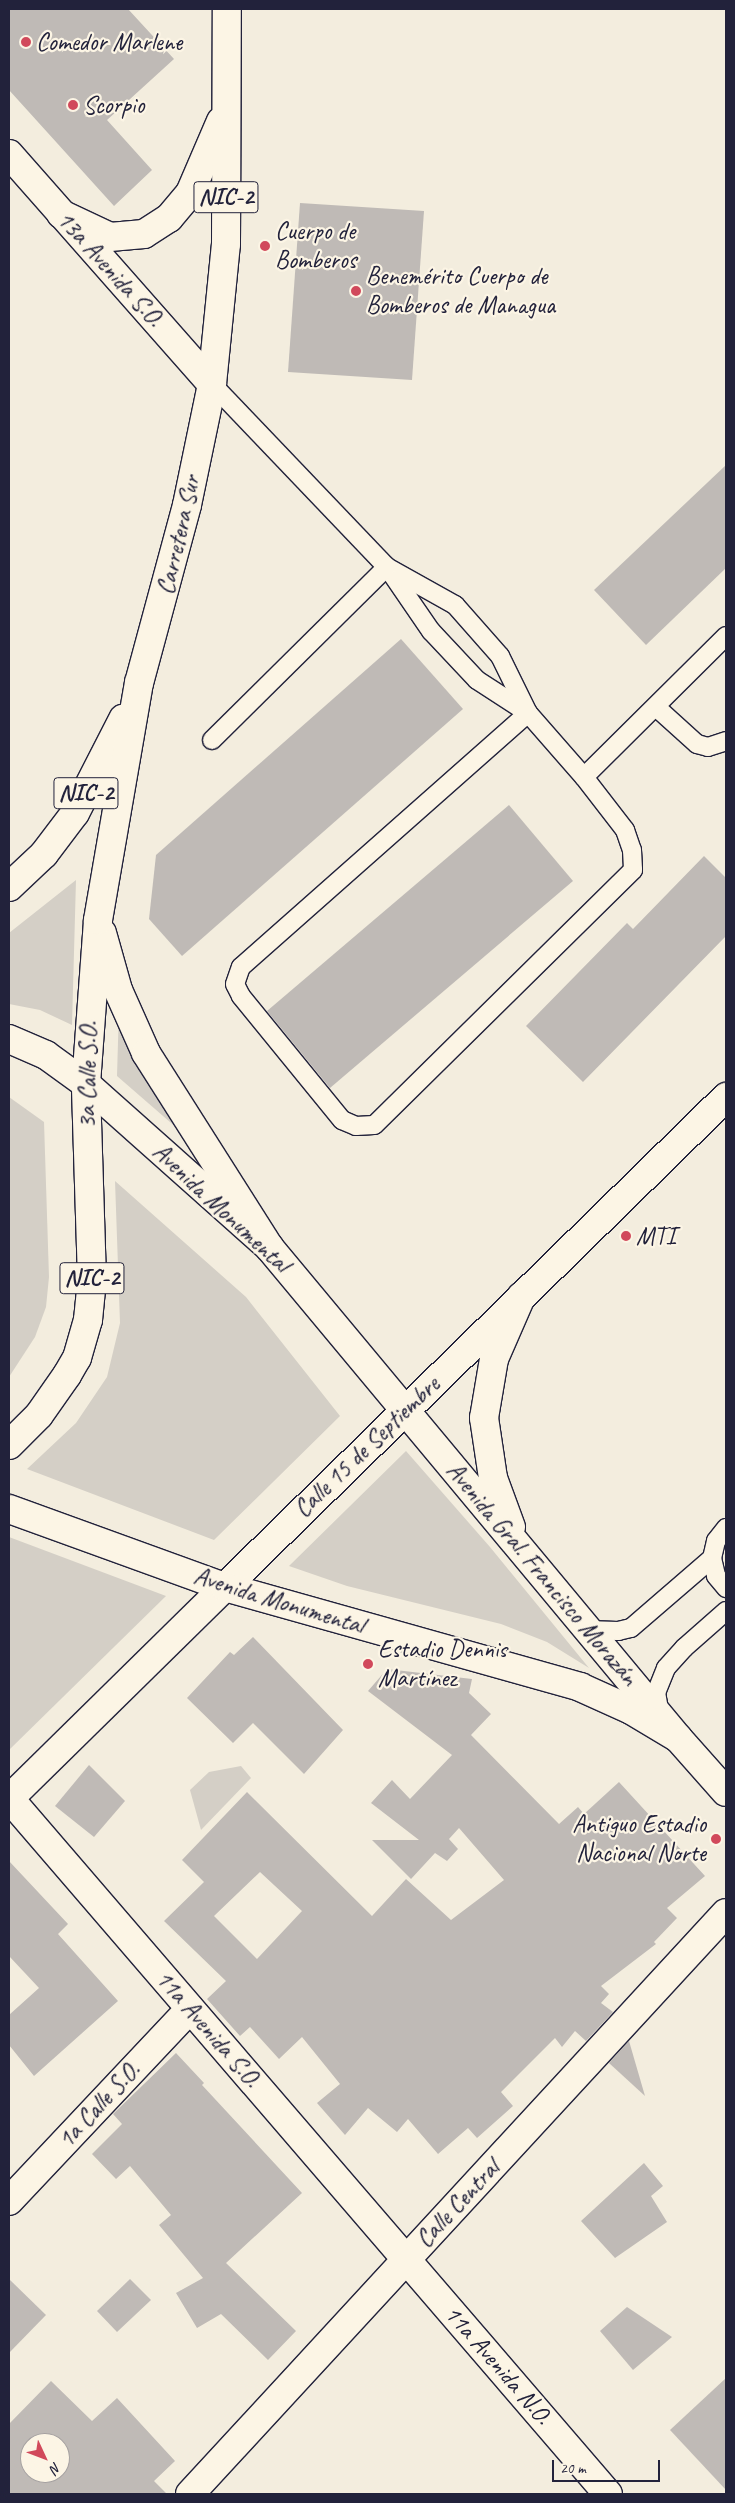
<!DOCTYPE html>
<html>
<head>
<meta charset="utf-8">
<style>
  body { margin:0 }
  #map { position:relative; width:735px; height:2503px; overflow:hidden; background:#f3edde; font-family:Caveat,sans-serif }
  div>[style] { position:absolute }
  .green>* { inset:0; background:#d4cfc6 }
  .building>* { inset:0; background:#bfbab6 }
  .roads { filter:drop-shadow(1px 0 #22223b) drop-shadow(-1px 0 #22223b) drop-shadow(0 1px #22223b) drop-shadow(0 -1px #22223b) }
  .service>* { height:18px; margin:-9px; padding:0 9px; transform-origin:9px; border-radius:9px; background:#fcf5e5 }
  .minor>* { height:28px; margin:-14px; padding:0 14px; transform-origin:14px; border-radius:14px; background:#fcf5e5 }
  .tertiary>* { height:28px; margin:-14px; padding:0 14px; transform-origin:14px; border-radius:14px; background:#fcf5e5 }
  .secondary>* { height:28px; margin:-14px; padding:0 14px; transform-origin:14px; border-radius:14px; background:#fcf5e5 }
  .trunk>* { height:28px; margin:-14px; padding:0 14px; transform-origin:14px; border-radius:14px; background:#fcf5e5 }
  .dots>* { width:14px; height:14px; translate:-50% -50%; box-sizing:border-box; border:2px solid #fcf5e5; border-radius:50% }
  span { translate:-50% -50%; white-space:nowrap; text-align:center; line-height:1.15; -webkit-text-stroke:4.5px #fcf5e5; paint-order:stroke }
  .shield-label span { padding:1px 4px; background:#fcf5e5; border:1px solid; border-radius:4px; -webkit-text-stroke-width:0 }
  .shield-label { font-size:24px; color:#22223b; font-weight:700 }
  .poi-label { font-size:25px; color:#22223b }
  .left { translate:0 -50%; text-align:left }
  .right { translate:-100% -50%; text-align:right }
  .street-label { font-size:25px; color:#22223b }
  .frame { position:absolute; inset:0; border:10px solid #22223b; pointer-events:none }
  .north { position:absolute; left:20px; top:2433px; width:50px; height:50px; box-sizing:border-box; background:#fcf5e5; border:1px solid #a5a1a1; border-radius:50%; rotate:133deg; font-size:14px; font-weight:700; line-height:20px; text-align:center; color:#22223b }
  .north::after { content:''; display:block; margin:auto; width:18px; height:22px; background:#d1495b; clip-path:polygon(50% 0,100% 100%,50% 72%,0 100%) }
  .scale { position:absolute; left:552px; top:2460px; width:108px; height:22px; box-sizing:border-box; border:2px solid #22223b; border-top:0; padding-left:6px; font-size:15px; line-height:18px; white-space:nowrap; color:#22223b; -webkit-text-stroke:4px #fcf5e5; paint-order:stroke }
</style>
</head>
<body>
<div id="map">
  <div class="green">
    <i style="clip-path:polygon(76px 880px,72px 1025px,40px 1010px,9px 1004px,9px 933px)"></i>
    <i style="clip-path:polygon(119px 1008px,178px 1129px,117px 1076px)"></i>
    <i style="clip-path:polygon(9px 1097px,44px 1122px,49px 1277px,46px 1307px,35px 1337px,9px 1377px)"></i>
    <i style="clip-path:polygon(115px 1181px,246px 1297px,340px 1416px,214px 1540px,27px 1469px,76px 1423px,107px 1377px,120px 1323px)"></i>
    <i style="clip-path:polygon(406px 1451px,490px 1547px,589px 1668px,547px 1642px,501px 1624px,347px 1586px,289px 1566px)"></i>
    <i style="clip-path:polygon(9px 1537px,166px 1596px,9px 1750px)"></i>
    <i style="clip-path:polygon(241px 1766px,251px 1778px,201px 1830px,190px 1790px,209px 1772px)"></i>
  </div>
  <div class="building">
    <i style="clip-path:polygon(9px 9px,128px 9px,174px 59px,107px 120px,152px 170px,114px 206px,9px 90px)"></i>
    <i style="clip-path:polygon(300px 203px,424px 211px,412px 380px,288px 372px)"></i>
    <i style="clip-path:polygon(726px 465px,726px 568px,646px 645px,594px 590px)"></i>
    <i style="clip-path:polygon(401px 639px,463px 709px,182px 956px,149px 919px,156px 855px)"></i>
    <i style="clip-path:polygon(509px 805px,573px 881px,330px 1088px,267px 1011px)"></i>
    <i style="clip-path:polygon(704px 856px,726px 878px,726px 936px,583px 1082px,526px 1026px,627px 923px,633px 929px)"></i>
    <i style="clip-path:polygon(253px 1637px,343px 1730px,304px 1774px,253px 1723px,233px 1743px,187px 1698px,230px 1652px,234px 1655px)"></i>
    <i style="clip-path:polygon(evenodd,387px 1669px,472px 1679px,469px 1693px,491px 1714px,471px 1735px,559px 1824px,578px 1807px,584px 1814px,619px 1782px,705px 1876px,667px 1908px,677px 1918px,654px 1942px,656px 1944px,601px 1986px,609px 1994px,601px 2003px,613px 2012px,586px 2041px,575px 2031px,562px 2047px,555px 2038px,501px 2092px,513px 2106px,477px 2138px,468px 2128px,438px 2154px,408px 2119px,397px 2132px,368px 2108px,345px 2135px,317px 2103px,340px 2084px,302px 2037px,279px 2059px,250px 2027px,240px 2036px,207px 1999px,226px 1981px,164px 1921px,204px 1882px,182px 1860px,247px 1792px,372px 1916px,406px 1879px,451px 1920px,504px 1880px,459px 1828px,449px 1839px,458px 1849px,447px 1861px,435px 1853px,411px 1879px,372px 1840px,419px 1840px,371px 1803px,392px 1780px,410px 1799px,452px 1755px,368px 1691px,387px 1669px,260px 1872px,302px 1911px,257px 1959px,214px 1916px,260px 1872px)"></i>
    <i style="clip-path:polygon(89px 1765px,125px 1801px,94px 1837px,55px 1806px)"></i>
    <i style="clip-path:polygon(9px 1861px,68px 1924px,58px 1934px,118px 2001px,34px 2076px,9px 2045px,9px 2015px,39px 1988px,9px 1956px)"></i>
    <i style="clip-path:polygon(629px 2041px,645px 2096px,609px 2063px)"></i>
    <i style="clip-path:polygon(176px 2053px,204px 2083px,202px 2085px,302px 2193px,226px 2263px,296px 2331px,268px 2360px,221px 2314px,197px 2328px,176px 2293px,203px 2278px,159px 2225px,171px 2215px,130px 2166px,116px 2179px,92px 2154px,122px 2124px,113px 2114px)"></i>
    <i style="clip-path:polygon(644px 2163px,663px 2186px,651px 2196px,667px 2222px,615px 2258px,581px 2221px)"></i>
    <i style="clip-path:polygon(9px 2279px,46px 2315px,9px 2353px)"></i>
    <i style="clip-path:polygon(130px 2279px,151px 2300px,117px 2332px,97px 2311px)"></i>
    <i style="clip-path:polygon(627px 2307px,672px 2337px,633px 2370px,600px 2331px)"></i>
    <i style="clip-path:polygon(726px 2378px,726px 2490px,670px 2430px)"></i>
    <i style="clip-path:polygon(evenodd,51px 2381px,92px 2421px,117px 2398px,175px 2461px,154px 2481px,167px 2494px,9px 2494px,9px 2424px,51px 2381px,30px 2443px,60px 2443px,60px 2473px,30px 2473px,30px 2443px)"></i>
  </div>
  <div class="roads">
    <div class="service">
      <i style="left:212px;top:384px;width:253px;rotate:46.3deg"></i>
      <i style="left:387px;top:567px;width:78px;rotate:55.5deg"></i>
      <i style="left:431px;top:631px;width:67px;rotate:46.8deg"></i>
      <i style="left:477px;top:680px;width:61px;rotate:32.9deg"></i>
      <i style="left:387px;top:567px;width:78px;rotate:29.2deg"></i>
      <i style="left:455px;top:605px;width:68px;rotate:48.6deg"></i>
      <i style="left:500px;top:656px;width:64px;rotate:63.8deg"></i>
      <i style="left:528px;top:713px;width:85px;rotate:48.8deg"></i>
      <i style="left:584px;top:777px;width:67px;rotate:52.3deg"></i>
      <i style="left:625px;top:830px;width:21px;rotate:71deg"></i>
      <i style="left:632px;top:850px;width:20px;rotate:87deg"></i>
      <i style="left:633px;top:870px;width:363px;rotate:135.4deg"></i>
      <i style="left:374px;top:1125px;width:18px;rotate:177deg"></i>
      <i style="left:356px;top:1126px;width:15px;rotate:-157deg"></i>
      <i style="left:342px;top:1120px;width:160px;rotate:-129.2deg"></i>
      <i style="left:241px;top:996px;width:13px;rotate:-117deg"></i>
      <i style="left:235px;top:984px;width:18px;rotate:-71deg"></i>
      <i style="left:241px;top:967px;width:383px;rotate:-41.5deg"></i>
      <i style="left:656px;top:707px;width:55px;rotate:42.1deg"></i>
      <i style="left:697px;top:744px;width:11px;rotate:15deg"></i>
      <i style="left:708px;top:747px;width:19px;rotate:-18deg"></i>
      <i style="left:212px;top:740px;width:246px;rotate:-44.7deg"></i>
      <i style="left:584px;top:777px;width:200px;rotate:-44.8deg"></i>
      <i style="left:726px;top:1528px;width:16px;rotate:128deg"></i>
      <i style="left:716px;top:1541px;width:17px;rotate:103deg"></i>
      <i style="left:712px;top:1558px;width:18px;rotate:77deg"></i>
      <i style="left:716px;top:1576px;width:16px;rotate:50deg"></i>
      <i style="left:586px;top:1630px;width:32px;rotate:2deg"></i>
      <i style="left:618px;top:1631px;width:13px;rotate:-13deg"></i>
      <i style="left:631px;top:1628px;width:107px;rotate:-40.8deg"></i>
      <i style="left:660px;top:1715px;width:22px;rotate:-100deg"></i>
      <i style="left:656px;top:1693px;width:27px;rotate:-68deg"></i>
      <i style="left:666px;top:1668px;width:27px;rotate:-48deg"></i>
      <i style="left:684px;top:1648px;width:56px;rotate:-41.4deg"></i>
    </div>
    <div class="minor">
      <i style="left:9px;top:1798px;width:918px;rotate:49.28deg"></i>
      <i style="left:9px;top:1799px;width:303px;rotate:-44.5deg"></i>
      <i style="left:9px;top:2201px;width:264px;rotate:-46.7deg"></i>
      <i style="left:190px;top:2494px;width:790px;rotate:-47.31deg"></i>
    </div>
    <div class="tertiary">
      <i style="left:9px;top:154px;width:307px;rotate:48.6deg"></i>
      <i style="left:225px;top:1587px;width:701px;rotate:-44.36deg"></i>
    </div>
    <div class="secondary">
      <i style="left:9px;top:1039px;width:40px;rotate:23.4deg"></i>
      <i style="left:46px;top:1055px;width:49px;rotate:35.9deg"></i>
      <i style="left:86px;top:1084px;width:245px;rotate:41.7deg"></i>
      <i style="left:269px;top:1247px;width:639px;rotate:50.21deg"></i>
      <i style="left:9px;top:1509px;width:230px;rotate:19.9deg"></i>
      <i style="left:225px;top:1587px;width:369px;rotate:15.7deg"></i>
      <i style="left:580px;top:1687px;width:56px;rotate:24.3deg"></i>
      <i style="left:631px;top:1710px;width:55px;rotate:30.8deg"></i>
      <i style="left:678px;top:1738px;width:72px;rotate:48.4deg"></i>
      <i style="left:511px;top:1527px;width:52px;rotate:-110.2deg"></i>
      <i style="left:493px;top:1478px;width:61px;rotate:-98.5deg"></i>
      <i style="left:484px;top:1418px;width:60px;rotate:-80.4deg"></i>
      <i style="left:494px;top:1359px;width:68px;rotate:-66.5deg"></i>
    </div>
    <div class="trunk">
      <i style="left:61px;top:214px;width:54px;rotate:25.1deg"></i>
      <i style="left:110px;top:237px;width:34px;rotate:-5deg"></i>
      <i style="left:144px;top:234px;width:30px;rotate:-33deg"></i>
      <i style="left:169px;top:218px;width:33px;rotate:-50deg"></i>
      <i style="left:190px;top:193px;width:78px;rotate:-66.7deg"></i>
      <i style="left:9px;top:887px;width:48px;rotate:-43.3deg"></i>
      <i style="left:44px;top:854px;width:51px;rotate:-52.9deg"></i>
      <i style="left:75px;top:813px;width:106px;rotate:-62.9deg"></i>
      <i style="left:102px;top:933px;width:59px;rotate:74.3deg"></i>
      <i style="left:118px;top:990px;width:69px;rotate:66deg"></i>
      <i style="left:146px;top:1053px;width:230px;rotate:57.6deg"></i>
      <i style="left:9px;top:1445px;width:42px;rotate:-45deg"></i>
      <i style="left:39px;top:1415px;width:49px;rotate:-55deg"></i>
      <i style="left:67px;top:1375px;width:20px;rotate:-60deg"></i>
      <i style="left:77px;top:1358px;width:40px;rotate:-74deg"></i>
      <i style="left:88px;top:1320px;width:40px;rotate:-84.3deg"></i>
      <i style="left:92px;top:1280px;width:196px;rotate:-91.8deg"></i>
      <i style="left:86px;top:1084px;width:164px;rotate:-85.8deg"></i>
      <i style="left:98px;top:920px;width:241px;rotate:-80.2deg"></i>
      <i style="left:139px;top:683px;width:184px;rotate:-74.9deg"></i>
      <i style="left:187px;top:505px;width:124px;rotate:-78.3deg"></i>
      <i style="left:212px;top:384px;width:141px;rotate:-84.3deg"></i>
      <i style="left:226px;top:244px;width:235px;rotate:-89.8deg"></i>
    </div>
  </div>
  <div class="dots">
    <i style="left:26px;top:42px;background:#d1495b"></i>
    <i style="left:73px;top:105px;background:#d1495b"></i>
    <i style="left:265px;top:246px;background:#d1495b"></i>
    <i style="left:356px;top:291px;background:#d1495b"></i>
    <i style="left:626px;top:1236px;background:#d1495b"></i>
    <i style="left:368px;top:1664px;background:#d1495b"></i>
    <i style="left:716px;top:1839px;background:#d1495b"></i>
  </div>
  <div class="shield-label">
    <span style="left:226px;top:197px">NIC-2</span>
    <span style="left:86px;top:793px">NIC-2</span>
    <span style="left:92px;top:1278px">NIC-2</span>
  </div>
  <div class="poi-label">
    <span class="left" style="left:36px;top:42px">Comedor Marlene</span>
    <span class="left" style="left:83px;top:105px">Scorpio</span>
    <span class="left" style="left:275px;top:246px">Cuerpo de<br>Bomberos</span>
    <span class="left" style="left:366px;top:291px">Benemérito Cuerpo de<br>Bomberos de Managua</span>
    <span class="left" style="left:636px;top:1236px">MTI</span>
    <span class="left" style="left:378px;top:1664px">Estadio Dennis<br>Martínez</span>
    <span class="right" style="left:706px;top:1839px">Antiguo Estadio<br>Nacional Norte</span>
  </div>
  <div class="street-label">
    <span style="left:110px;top:269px;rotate:48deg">13a Avenida S.O.</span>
    <span style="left:179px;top:535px;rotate:-77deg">Carretera Sur</span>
    <span style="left:88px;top:1075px;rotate:-89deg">3a Calle S.O.</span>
    <span style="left:221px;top:1208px;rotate:43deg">Avenida Monumental</span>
    <span style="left:367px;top:1447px;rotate:-44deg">Calle 15 de Septiembre</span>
    <span style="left:542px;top:1574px;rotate:50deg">Avenida Gral. Francisco Morazán</span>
    <span style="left:279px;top:1601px;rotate:17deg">Avenida Monumental</span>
    <span style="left:208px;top:2029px;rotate:49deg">11a Avenida S.O.</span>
    <span style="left:99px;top:2105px;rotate:-47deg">1a Calle S.O.</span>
    <span style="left:458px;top:2204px;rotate:-47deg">Calle Central</span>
    <span style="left:498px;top:2365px;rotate:49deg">11a Avenida N.O.</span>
  </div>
  <div class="frame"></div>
  <div class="north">N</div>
  <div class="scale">20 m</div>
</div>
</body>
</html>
